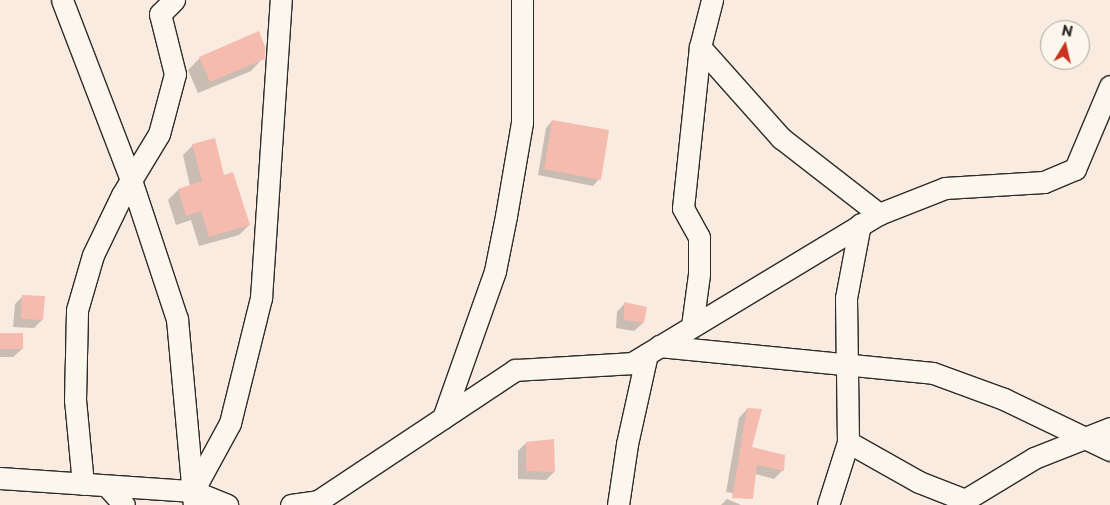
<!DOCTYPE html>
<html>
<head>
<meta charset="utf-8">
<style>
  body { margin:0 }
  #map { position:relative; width:1110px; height:505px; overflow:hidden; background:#faebe0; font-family:"Playpen Sans",sans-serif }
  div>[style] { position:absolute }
  .shadow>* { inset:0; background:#0003 }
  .building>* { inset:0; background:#f5bbae }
  .roads { filter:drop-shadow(1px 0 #2b2b2b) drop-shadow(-1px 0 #2b2b2b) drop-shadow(0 1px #2b2b2b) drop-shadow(0 -1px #2b2b2b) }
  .street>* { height:21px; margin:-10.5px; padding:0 10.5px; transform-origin:10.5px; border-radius:10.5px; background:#fbf7ec }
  span { translate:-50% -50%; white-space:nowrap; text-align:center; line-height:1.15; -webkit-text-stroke:5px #fbf7ec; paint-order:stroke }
  .north { position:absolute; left:1040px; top:20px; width:50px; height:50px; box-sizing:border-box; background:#fbf7ec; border:1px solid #a8a59f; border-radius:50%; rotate:9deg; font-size:14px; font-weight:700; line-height:20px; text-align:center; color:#2b2b2b }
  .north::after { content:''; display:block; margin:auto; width:18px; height:22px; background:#c8321e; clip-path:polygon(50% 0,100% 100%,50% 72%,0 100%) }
</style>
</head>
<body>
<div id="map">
  <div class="shadow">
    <i style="clip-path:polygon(200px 58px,263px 58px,251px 71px,198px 93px,188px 70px)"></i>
    <i style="clip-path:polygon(552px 121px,599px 179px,593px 186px,538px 175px,546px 128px)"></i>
    <i style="clip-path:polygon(193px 145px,223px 176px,249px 225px,239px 235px,199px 246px,191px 220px,176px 225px,168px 200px,178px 190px,190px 186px,183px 155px)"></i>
    <i style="clip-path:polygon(23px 296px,42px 320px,34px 328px,13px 327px,15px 304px)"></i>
    <i style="clip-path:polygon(625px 303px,643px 323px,634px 331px,616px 328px,617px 312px)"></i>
    <i style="clip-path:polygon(0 334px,22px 349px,13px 357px,0 357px)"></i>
    <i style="clip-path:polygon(747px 409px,751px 448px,783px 470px,774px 479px,755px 474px,745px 495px,726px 492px,739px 418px)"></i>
    <i style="clip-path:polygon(526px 443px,554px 472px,546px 480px,518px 479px,518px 451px)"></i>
    <i style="clip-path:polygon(727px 499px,741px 505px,721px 505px)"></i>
  </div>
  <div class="building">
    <i style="clip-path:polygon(259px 31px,265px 47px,265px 59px,210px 82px,199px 57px)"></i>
    <i style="clip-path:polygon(552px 120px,609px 130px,601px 180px,544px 169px)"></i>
    <i style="clip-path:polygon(215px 138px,224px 175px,233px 172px,250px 225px,209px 237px,201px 211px,186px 216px,178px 189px,202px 181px,192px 144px)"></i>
    <i style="clip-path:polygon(22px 295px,45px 296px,43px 320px,21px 319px)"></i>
    <i style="clip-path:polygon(624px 302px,647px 307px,644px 323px,624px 320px)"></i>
    <i style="clip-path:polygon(0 333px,23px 333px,23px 349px,0 349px)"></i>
    <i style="clip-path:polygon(747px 408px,762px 409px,752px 447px,785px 455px,784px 471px,757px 465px,753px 499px,732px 498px)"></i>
    <i style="clip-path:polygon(554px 439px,555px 472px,526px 471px,526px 442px)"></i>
  </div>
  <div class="roads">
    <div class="street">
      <i style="left:62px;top:0;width:193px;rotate:69deg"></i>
      <i style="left:131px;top:180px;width:146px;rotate:71.7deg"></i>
      <i style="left:177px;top:319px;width:187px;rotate:84.8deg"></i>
      <i style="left:700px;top:47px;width:122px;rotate:48.3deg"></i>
      <i style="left:781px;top:138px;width:124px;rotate:37.8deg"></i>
      <i style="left:692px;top:326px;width:52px;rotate:-82.3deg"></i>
      <i style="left:699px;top:274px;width:37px;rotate:-90deg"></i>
      <i style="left:699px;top:237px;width:33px;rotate:-119deg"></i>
      <i style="left:683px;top:208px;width:162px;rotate:-84deg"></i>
      <i style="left:700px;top:47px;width:49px;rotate:-75.7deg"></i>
      <i style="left:659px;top:346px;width:275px;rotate:5.6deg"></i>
      <i style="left:933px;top:373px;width:76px;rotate:20.1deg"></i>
      <i style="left:1004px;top:399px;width:118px;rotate:25.7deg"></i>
      <i style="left:443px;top:418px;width:156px;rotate:-70.5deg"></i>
      <i style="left:495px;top:271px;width:56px;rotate:-78.7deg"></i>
      <i style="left:506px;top:216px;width:95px;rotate:-80.3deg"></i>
      <i style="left:522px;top:122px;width:122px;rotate:-90deg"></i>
      <i style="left:848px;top:442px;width:81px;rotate:29.4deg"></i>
      <i style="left:919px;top:482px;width:49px;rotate:21.4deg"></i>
      <i style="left:965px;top:500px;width:81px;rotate:-31.3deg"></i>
      <i style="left:1034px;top:458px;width:82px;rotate:-21.5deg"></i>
      <i style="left:0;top:478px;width:193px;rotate:3.9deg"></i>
      <i style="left:193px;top:491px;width:37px;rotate:22deg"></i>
      <i style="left:83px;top:484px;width:84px;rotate:-95.4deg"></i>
      <i style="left:75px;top:400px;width:90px;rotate:-88.7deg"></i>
      <i style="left:77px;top:310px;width:57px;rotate:-73.8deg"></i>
      <i style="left:93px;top:255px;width:67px;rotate:-64.2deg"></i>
      <i style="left:122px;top:195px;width:71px;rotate:-58.8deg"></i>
      <i style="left:159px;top:134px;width:62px;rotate:-75.1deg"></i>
      <i style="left:175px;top:74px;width:62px;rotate:-104deg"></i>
      <i style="left:160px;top:14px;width:20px;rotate:-45deg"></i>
      <i style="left:107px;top:486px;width:25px;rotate:48deg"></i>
      <i style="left:193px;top:491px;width:77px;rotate:-61.4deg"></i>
      <i style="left:230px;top:423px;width:129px;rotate:-76.1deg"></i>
      <i style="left:261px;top:298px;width:299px;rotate:-86.2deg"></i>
      <i style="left:291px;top:505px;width:27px;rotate:-8deg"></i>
      <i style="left:318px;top:501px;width:237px;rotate:-33.6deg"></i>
      <i style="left:515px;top:370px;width:117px;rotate:-3.4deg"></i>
      <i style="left:632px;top:363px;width:288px;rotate:-31.1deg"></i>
      <i style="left:879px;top:214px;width:71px;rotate:-21.5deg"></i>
      <i style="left:945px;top:188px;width:99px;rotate:-3.5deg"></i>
      <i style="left:1044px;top:182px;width:34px;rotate:-23deg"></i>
      <i style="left:1075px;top:169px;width:90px;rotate:-67.1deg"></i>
      <i style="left:618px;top:505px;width:62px;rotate:-81.6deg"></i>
      <i style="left:627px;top:444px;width:92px;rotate:-77.5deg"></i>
      <i style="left:828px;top:505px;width:66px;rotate:-72.4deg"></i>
      <i style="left:848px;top:442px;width:144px;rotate:-90.8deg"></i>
      <i style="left:846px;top:298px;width:75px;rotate:-79.3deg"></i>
    </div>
  </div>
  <div class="north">N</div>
</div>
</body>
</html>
